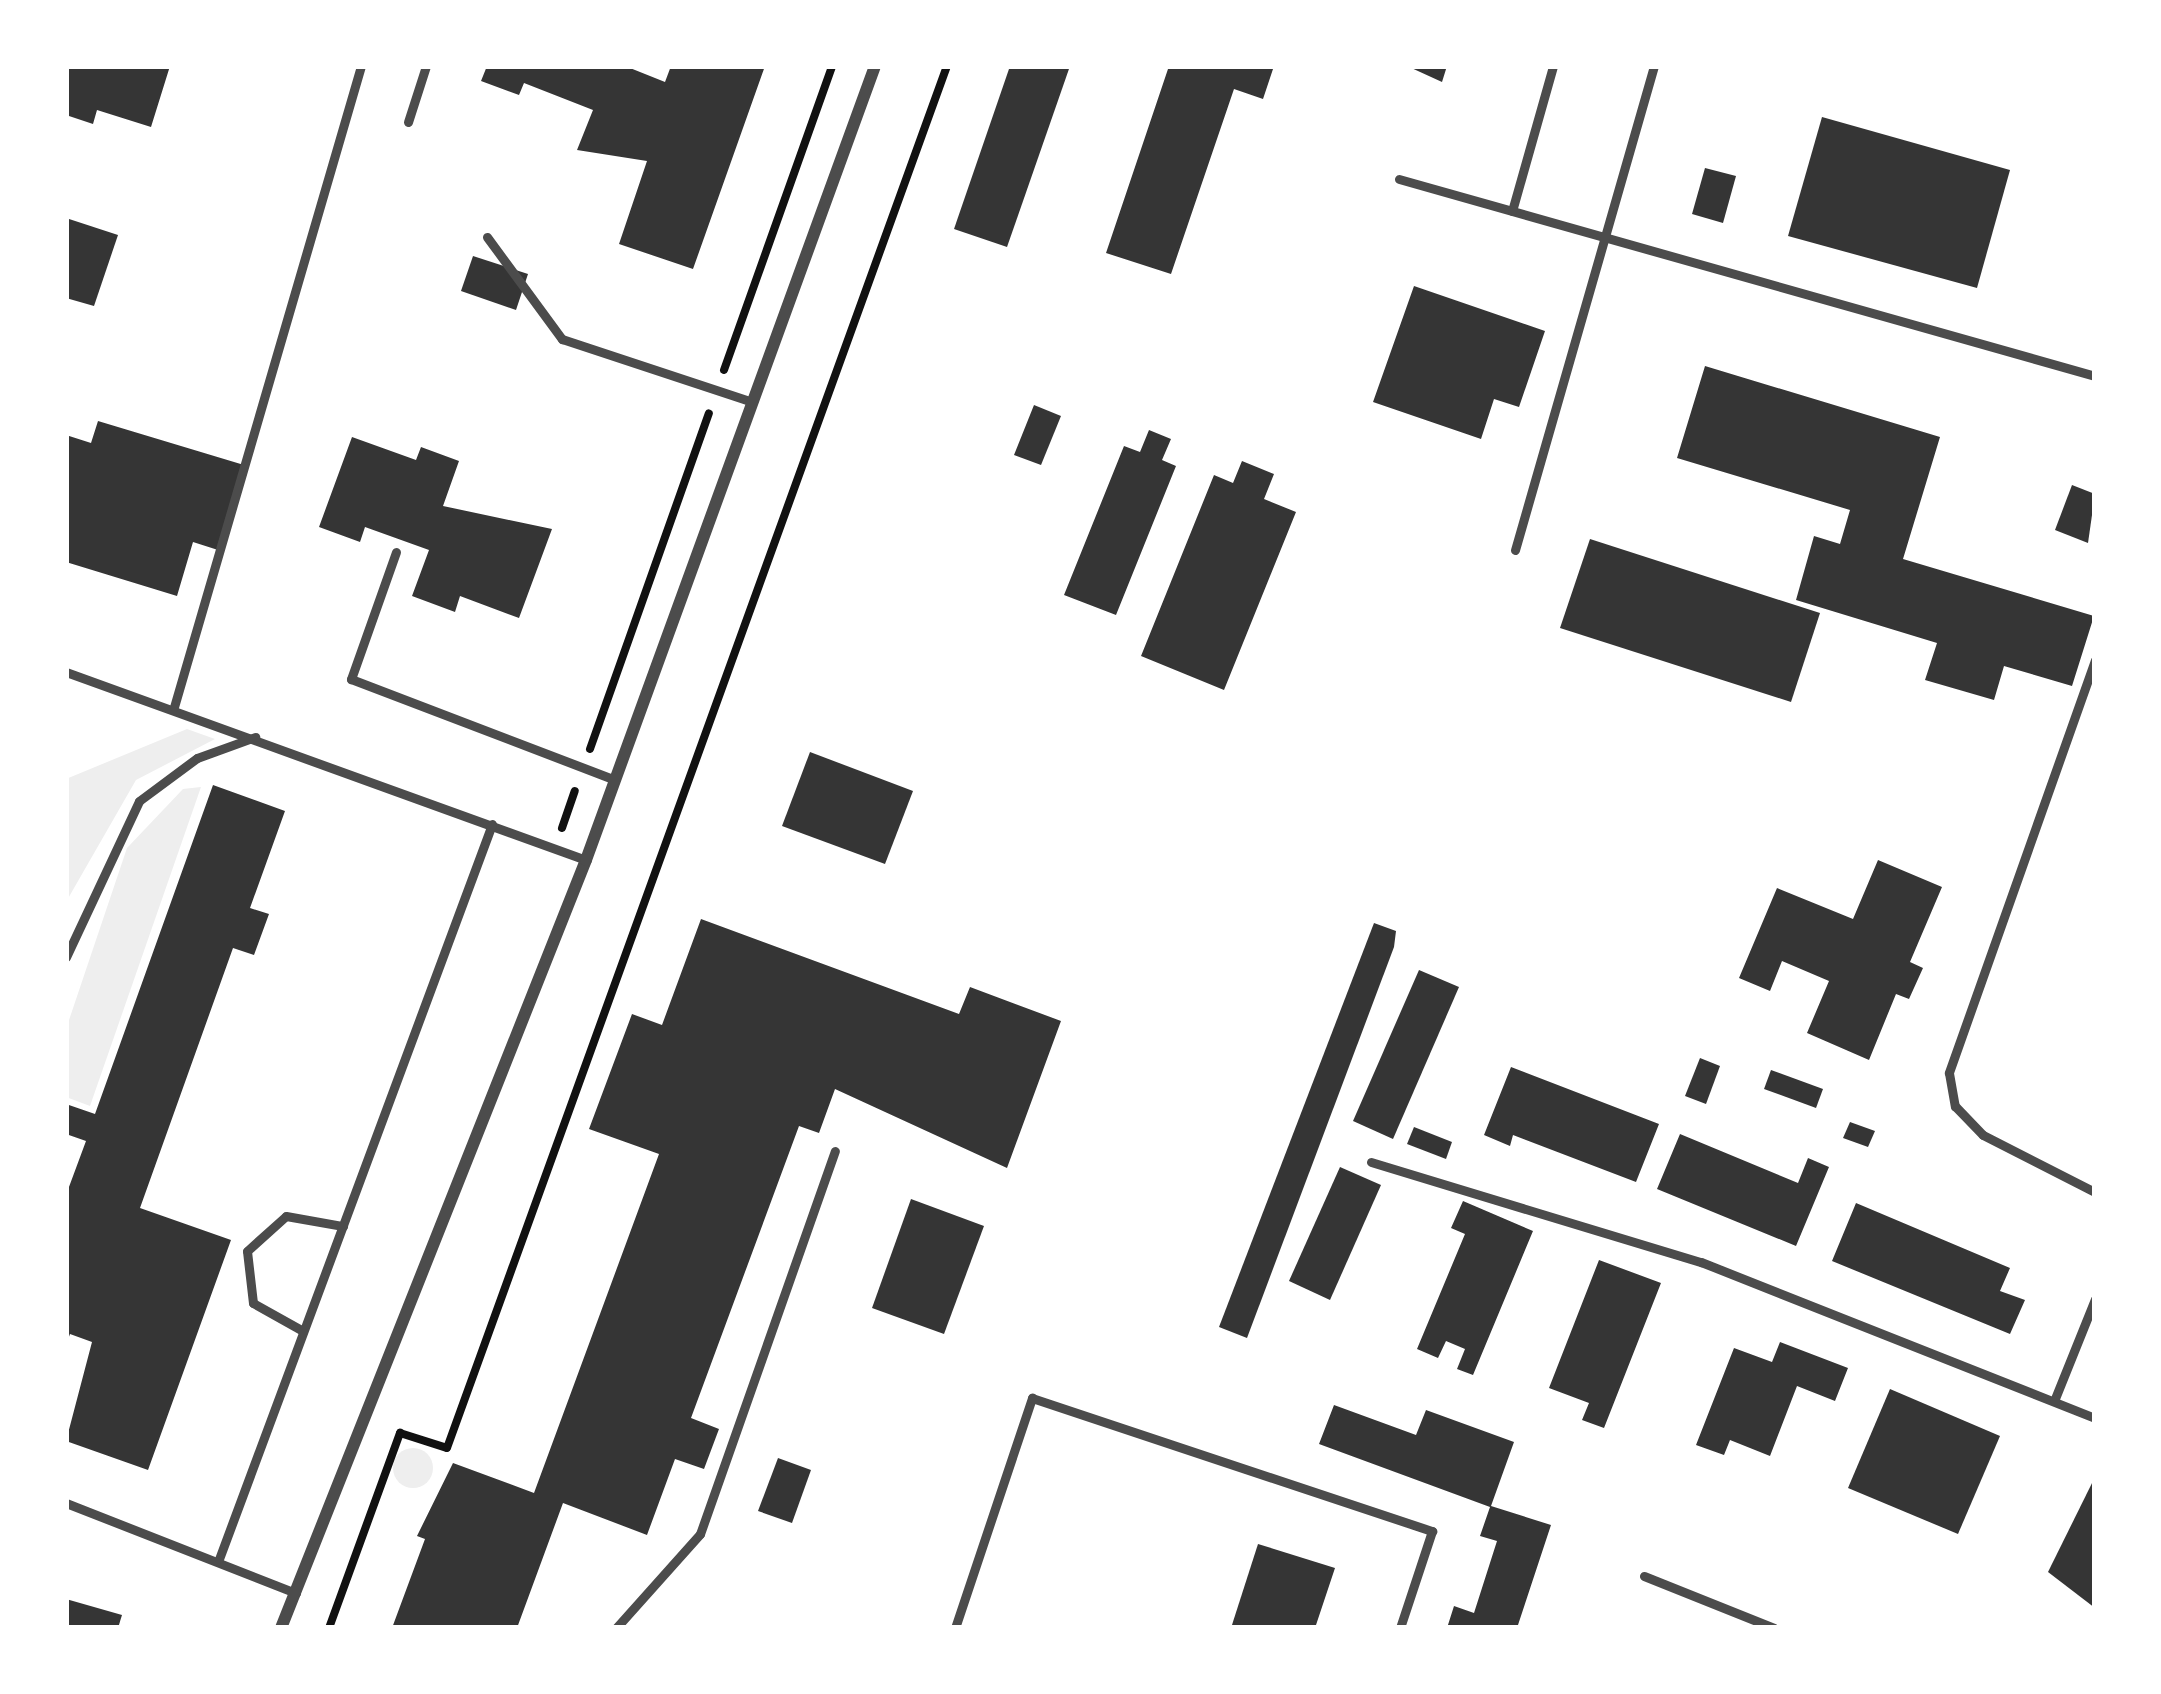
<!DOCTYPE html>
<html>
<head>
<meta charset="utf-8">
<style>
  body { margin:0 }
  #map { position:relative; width:2161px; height:1694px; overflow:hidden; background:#fff; font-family:Inter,sans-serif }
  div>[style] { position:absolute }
  .green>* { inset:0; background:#eee }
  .round { border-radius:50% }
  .building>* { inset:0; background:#353535 }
  .path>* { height:8px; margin:-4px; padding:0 4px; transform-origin:4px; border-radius:4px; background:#111 }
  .service>* { height:9px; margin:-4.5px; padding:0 4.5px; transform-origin:4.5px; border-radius:4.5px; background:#4c4c4c }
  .minor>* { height:12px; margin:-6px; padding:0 6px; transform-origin:6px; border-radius:6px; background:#4c4c4c }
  span { translate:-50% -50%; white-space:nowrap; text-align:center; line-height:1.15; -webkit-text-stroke:9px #fff; paint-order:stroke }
  .frame { position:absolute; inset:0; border:69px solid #fff; pointer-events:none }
</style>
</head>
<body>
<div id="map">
  <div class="green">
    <i style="clip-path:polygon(187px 729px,215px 739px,136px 780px,66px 902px,66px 779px)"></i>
    <i style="clip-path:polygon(201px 787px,90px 1106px,66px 1097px,66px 1029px,127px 848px,183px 789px)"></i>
    <i class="round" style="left:393px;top:1448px;width:40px;height:40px"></i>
  </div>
  <div class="building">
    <i style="clip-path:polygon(66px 66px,170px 66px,151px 127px,97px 110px,93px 124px,66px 115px)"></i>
    <i style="clip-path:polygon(487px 66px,625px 66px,665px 82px,671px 66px,765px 66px,693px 269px,619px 244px,647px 161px,577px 150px,593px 110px,524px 83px,519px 95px,481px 81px)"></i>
    <i style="clip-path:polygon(1010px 66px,1070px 66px,1007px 247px,954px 229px)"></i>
    <i style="clip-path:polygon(1169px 66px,1274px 66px,1263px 99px,1234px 89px,1171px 274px,1106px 253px)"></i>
    <i style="clip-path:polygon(1407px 66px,1447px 66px,1442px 82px)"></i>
    <i style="clip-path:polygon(1822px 117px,2010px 170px,1977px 288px,1788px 236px)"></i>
    <i style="clip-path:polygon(1705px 168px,1736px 176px,1723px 223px,1692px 214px)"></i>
    <i style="clip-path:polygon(66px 218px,118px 235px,94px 306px,66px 298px)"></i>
    <i style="clip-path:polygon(473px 256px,528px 274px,516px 310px,461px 291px)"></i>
    <i style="clip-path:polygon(1414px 286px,1545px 331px,1519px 407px,1494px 399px,1481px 439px,1373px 402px)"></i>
    <i style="clip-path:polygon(1705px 366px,1940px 437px,1903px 559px,2094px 616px,2072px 686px,2004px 666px,1994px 700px,1925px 680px,1937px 643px,1796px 600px,1814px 536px,1840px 544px,1850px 510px,1677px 458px)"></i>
    <i style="clip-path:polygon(1034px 405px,1061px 416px,1041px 465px,1014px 455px)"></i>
    <i style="clip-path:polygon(98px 421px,244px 465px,218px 550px,193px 542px,177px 596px,66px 562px,66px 435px,91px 443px)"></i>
    <i style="clip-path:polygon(1149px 430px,1171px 439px,1162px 460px,1176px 466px,1116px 615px,1064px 595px,1124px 446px,1140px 452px)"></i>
    <i style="clip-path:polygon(352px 437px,416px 460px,421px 447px,459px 461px,443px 506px,552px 529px,519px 618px,460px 596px,455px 612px,412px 596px,429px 550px,365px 527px,360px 542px,319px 527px)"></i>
    <i style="clip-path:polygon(1242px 461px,1274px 474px,1264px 499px,1296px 512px,1224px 690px,1141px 656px,1214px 475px,1233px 483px)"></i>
    <i style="clip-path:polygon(2072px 485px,2095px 494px,2088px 543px,2055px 530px)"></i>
    <i style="clip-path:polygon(1590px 539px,1820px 613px,1791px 702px,1560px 628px)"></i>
    <i style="clip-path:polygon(810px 752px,913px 791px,885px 864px,782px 826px)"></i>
    <i style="clip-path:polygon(213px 785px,285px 811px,250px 908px,269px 914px,254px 955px,233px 948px,140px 1208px,231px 1240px,148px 1470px,66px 1441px,92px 1342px,70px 1334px,66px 1345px,66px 1195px,86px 1141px,66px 1134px,66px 1104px,95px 1114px)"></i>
    <i style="clip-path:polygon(1878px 860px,1942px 887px,1910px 962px,1923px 968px,1909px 999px,1896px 994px,1869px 1060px,1807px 1033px,1829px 981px,1782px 961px,1770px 991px,1739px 978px,1777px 888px,1853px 919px)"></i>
    <i style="clip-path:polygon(701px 919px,959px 1014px,970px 987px,1061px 1021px,1007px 1168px,835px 1089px,819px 1133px,799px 1126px,691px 1418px,719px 1429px,704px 1469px,675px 1459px,647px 1535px,563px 1503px,517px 1628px,392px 1628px,425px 1539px,417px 1536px,453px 1463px,534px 1493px,659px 1154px,589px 1129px,632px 1014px,662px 1025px)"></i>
    <i style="clip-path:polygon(1374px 923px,1396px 931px,1394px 947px,1247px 1338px,1219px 1327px)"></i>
    <i style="clip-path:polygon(1419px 970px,1459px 987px,1393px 1139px,1353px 1121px)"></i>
    <i style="clip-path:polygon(1700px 1058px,1720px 1066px,1706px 1104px,1685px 1096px)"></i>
    <i style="clip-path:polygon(1511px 1067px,1659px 1124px,1636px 1182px,1513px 1135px,1510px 1146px,1484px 1135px)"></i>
    <i style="clip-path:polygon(1771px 1070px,1823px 1089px,1816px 1108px,1764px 1089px)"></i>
    <i style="clip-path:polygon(1850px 1122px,1875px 1131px,1868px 1147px,1843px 1138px)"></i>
    <i style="clip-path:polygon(1414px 1127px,1452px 1142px,1446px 1159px,1407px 1144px)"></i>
    <i style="clip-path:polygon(1680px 1134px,1798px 1183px,1808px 1158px,1829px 1167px,1796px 1246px,1657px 1189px)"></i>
    <i style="clip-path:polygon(1340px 1167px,1381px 1185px,1330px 1300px,1289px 1281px)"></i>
    <i style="clip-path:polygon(911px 1199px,984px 1226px,944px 1334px,872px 1308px)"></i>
    <i style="clip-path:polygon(1463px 1201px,1533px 1231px,1473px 1375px,1457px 1369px,1465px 1349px,1446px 1341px,1438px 1358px,1417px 1349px,1465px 1234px,1451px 1228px)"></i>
    <i style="clip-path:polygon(1856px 1203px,2010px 1268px,2000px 1291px,2025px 1300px,2010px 1334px,1832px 1261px)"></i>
    <i style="clip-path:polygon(1599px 1260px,1661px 1283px,1604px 1428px,1582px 1420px,1589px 1403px,1549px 1388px)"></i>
    <i style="clip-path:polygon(1780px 1342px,1848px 1368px,1835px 1401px,1797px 1386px,1770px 1456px,1730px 1440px,1724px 1455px,1696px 1445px,1734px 1348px,1772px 1362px)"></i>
    <i style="clip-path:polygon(1890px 1389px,2000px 1436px,1958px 1534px,1848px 1488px)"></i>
    <i style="clip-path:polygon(1334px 1405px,1416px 1435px,1426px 1410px,1514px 1442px,1491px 1506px,1551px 1525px,1517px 1628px,1447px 1628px,1454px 1606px,1474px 1613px,1497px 1541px,1480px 1536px,1490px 1507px,1319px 1444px)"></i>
    <i style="clip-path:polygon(778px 1458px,811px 1470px,792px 1523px,758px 1511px)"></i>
    <i style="clip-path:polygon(2095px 1477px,2095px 1608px,2048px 1572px)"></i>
    <i style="clip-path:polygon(1258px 1544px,1335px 1568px,1315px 1628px,1231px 1628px)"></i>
    <i style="clip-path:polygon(66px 1599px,122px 1615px,118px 1628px,66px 1628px)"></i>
  </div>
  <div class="path">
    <i style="left:724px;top:370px;width:323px;rotate:-70.4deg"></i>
    <i style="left:590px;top:749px;width:356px;rotate:-70.5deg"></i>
    <i style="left:562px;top:828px;width:39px;rotate:-71deg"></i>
    <i style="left:329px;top:1628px;width:208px;rotate:-70deg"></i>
    <i style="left:400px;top:1433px;width:49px;rotate:17.7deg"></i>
    <i style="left:447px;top:1448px;width:1470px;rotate:-70.11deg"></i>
  </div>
  <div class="service">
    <i style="left:408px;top:122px;width:59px;rotate:-72.2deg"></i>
    <i style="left:1399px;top:179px;width:723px;rotate:15.8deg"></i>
    <i style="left:1512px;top:211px;width:151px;rotate:-74.2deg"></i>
    <i style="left:487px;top:237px;width:127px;rotate:53.7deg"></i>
    <i style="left:562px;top:339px;width:200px;rotate:18.3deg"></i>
    <i style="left:1515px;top:550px;width:504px;rotate:-73.98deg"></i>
    <i style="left:396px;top:552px;width:135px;rotate:109.5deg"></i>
    <i style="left:351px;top:679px;width:283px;rotate:20.9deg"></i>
    <i style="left:2095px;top:660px;width:438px;rotate:109.5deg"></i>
    <i style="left:1949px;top:1073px;width:34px;rotate:80deg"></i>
    <i style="left:1955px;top:1106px;width:40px;rotate:46deg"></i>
    <i style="left:1983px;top:1135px;width:126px;rotate:27deg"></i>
    <i style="left:66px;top:672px;width:553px;rotate:19.88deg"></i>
    <i style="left:174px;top:707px;width:668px;rotate:-73.74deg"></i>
    <i style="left:66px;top:957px;width:172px;rotate:-64.9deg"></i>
    <i style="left:139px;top:801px;width:72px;rotate:-36.6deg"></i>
    <i style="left:197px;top:758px;width:62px;rotate:-19.9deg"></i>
    <i style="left:1371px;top:1162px;width:345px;rotate:16.9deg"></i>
    <i style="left:1701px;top:1262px;width:424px;rotate:21.6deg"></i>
    <i style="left:303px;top:1331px;width:57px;rotate:-150.8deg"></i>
    <i style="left:253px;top:1303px;width:52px;rotate:-96.6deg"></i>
    <i style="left:247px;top:1251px;width:52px;rotate:-41.9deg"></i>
    <i style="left:286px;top:1216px;width:58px;rotate:10deg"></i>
    <i style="left:2054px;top:1401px;width:110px;rotate:-68.1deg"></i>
    <i style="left:66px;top:1503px;width:247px;rotate:21.4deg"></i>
    <i style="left:219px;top:1559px;width:784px;rotate:-69.62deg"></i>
    <i style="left:1644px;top:1576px;width:140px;rotate:21.8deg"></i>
    <i style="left:616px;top:1628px;width:126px;rotate:-48.2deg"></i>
    <i style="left:700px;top:1534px;width:406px;rotate:-70.6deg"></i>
    <i style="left:955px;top:1628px;width:243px;rotate:-71.5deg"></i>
    <i style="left:1032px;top:1398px;width:422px;rotate:18.4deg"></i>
    <i style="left:1432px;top:1531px;width:102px;rotate:108.3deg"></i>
  </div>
  <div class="minor">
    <i style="left:281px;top:1628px;width:826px;rotate:-68.34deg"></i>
    <i style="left:586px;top:860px;width:845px;rotate:-70deg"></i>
  </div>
  <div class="frame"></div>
</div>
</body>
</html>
